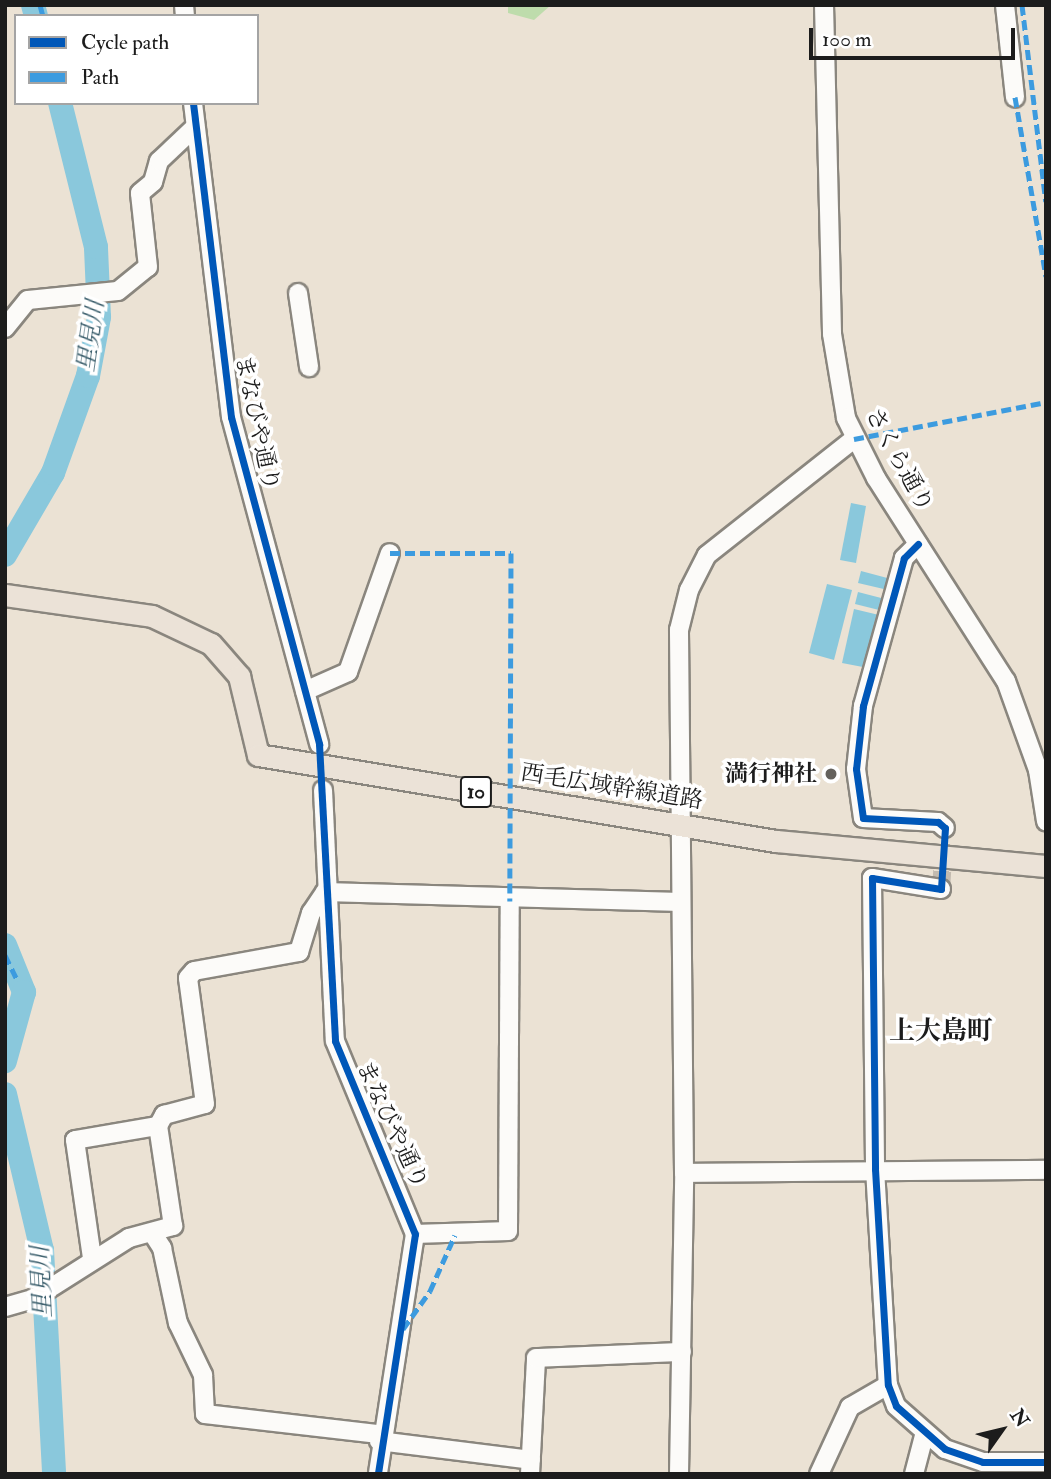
<!DOCTYPE html>
<html>
<head>
<meta charset="utf-8">
<style>
  body { margin:0 }
  #map { position:relative; width:1051px; height:1479px; overflow:hidden; background:#ebe2d4; font-family:"IM FELL Double Pica","Noto Serif JP",serif }
  div>[style] { position:absolute }
  .green>* { inset:0; background:#bedcac }
  .water>* { inset:0; background:#8ac8dc }
  .river>* { height:24px; margin:-12px; padding:0 12px; transform-origin:12px; border-radius:12px; background:#8ac8dc }
  .minor-tunnel>* { height:18px; margin-top:-9px; transform-origin:0; background:repeating-linear-gradient(90deg,#c2baaf 0 18px,transparent 0 27px) }
  .roads { filter:drop-shadow(2px 0 #8a867e) drop-shadow(-2px 0 #8a867e) drop-shadow(0 2px #8a867e) drop-shadow(0 -2px #8a867e) }
  .minor>* { height:18px; margin:-9px; padding:0 9px; transform-origin:9px; border-radius:9px; background:#fcfbf9 }
  .major>* { height:21px; margin:-10.5px; padding:0 10.5px; transform-origin:10.5px; border-radius:10.5px; background:#ebe2d7 }
  .quiet>* { height:5px; margin-top:-2.5px; transform-origin:0; background:repeating-linear-gradient(90deg,#3c9bdf 0 10px,transparent 0 15px) }
  .cycleway>* { height:7px; margin:-3.5px; padding:0 3.5px; transform-origin:3.5px; border-radius:3.5px; background:#0057b8 }
  .dots>* { width:19px; height:19px; translate:-50% -50%; box-sizing:border-box; border:4px solid #fff; border-radius:50% }
  span { translate:-50% -50%; white-space:nowrap; text-align:center; line-height:1.15; -webkit-text-stroke:7px #fff; paint-order:stroke }
  .shield-label span { padding:2px 5px; background:#fff; border:2px solid; border-radius:5px; -webkit-text-stroke-width:0 }
  .shield-label { font-size:21px; color:#1c1c1c; font-weight:700 }
  .street-label { font-size:23px; color:#1c1c1c }
  .poi-label { font-size:23px; color:#1c1c1c; font-weight:700 }
  .right { translate:-100% -50%; text-align:right }
  .water-label { font-size:24px; color:#385c6a; font-style:italic }
  .quarter-label { font-size:26px; color:#1c1c1c; font-weight:700 }
  .frame { position:absolute; inset:0; border:7px solid #1c1c1c; pointer-events:none }
  .legend { position:absolute; left:14px; top:14px; width:245px; height:91px; box-sizing:border-box; background:#fff; border:2px solid #a4a4a4; margin:0; padding:9px 12px; list-style:none; font-size:21px; color:#1c1c1c }
  .legend li { display:flex; align-items:center; gap:14px; height:35px }
  .legend b { width:35px; border:2px solid #a4a4a4 }
  .north { position:absolute; left:967px; top:1395px; width:70px; height:70px; -webkit-text-stroke:5px #fff; paint-order:stroke; rotate:56deg; font-size:19px; font-weight:700; line-height:28px; text-align:center; color:#1c1c1c }
  .north::after { content:''; display:block; margin:auto; width:24px; height:32px; background:#1c1c1c; clip-path:polygon(50% 0,100% 100%,50% 72%,0 100%) }
  .scale { position:absolute; left:809px; top:28px; width:206px; height:32px; box-sizing:border-box; border:4px solid #1c1c1c; border-top:0; padding-left:9px; font-size:21px; line-height:24px; white-space:nowrap; color:#1c1c1c; -webkit-text-stroke:5px #fff; paint-order:stroke }
</style>
</head>
<body>
<div id="map">
  <div class="green">
    <i style="clip-path:polygon(508px 5px,551px 5px,534px 20px,508px 13px)"></i>
  </div>
  <div class="water">
    <i style="clip-path:polygon(851px 503px,866px 506px,856px 563px,840px 560px)"></i>
    <i style="clip-path:polygon(861px 571px,891px 579px,888px 590px,858px 583px)"></i>
    <i style="clip-path:polygon(827px 584px,852px 590px,834px 660px,809px 653px)"></i>
    <i style="clip-path:polygon(858px 592px,885px 599px,883px 611px,855px 604px)"></i>
    <i style="clip-path:polygon(854px 609px,879px 615px,868px 668px,842px 663px)"></i>
  </div>
  <div class="river">
    <i style="left:33px;top:5px;width:11px;rotate:75deg"></i>
    <i style="left:5px;top:555px;width:95px;rotate:-59.7deg"></i>
    <i style="left:53px;top:473px;width:103px;rotate:-70.2deg"></i>
    <i style="left:88px;top:376px;width:60px;rotate:-79.4deg"></i>
    <i style="left:99px;top:317px;width:70px;rotate:-92.5deg"></i>
    <i style="left:96px;top:247px;width:148px;rotate:-104deg"></i>
    <i style="left:5px;top:945px;width:51px;rotate:68deg"></i>
    <i style="left:24px;top:992px;width:72px;rotate:105.4deg"></i>
    <i style="left:5px;top:1094px;width:160px;rotate:76.7deg"></i>
    <i style="left:42px;top:1250px;width:224px;rotate:86.9deg"></i>
  </div>
  <div class="minor-tunnel">
    <i style="left:941px;top:889px;width:61px;rotate:-86.2deg"></i>
  </div>
  <div class="roads">
    <div class="minor">
      <i style="left:184px;top:5px;width:11px;rotate:85deg"></i>
      <i style="left:824px;top:5px;width:329px;rotate:88.6deg"></i>
      <i style="left:832px;top:334px;width:85px;rotate:80.5deg"></i>
      <i style="left:846px;top:418px;width:67px;rotate:63.4deg"></i>
      <i style="left:876px;top:478px;width:241px;rotate:57.4deg"></i>
      <i style="left:1006px;top:681px;width:95px;rotate:70.2deg"></i>
      <i style="left:1038px;top:770px;width:52px;rotate:81.1deg"></i>
      <i style="left:1005px;top:5px;width:93px;rotate:83.8deg"></i>
      <i style="left:193px;top:103px;width:316px;rotate:83.1deg"></i>
      <i style="left:231px;top:417px;width:339px;rotate:74.9deg"></i>
      <i style="left:298px;top:293px;width:75px;rotate:81.5deg"></i>
      <i style="left:5px;top:328px;width:36px;rotate:-51deg"></i>
      <i style="left:28px;top:300px;width:90px;rotate:-5.7deg"></i>
      <i style="left:118px;top:291px;width:38px;rotate:-39deg"></i>
      <i style="left:148px;top:267px;width:74px;rotate:-96.2deg"></i>
      <i style="left:140px;top:193px;width:17px;rotate:-40deg"></i>
      <i style="left:153px;top:182px;width:22px;rotate:-74deg"></i>
      <i style="left:159px;top:161px;width:50px;rotate:-43.4deg"></i>
      <i style="left:918px;top:544px;width:20px;rotate:135deg"></i>
      <i style="left:904px;top:558px;width:154px;rotate:105.5deg"></i>
      <i style="left:863px;top:706px;width:63px;rotate:96.3deg"></i>
      <i style="left:856px;top:769px;width:49px;rotate:81.9deg"></i>
      <i style="left:863px;top:818px;width:75px;rotate:3.1deg"></i>
      <i style="left:938px;top:822px;width:9px;rotate:41deg"></i>
      <i style="left:305px;top:691px;width:47px;rotate:-23.8deg"></i>
      <i style="left:348px;top:672px;width:126px;rotate:-70.6deg"></i>
      <i style="left:323px;top:790px;width:251px;rotate:87.3deg"></i>
      <i style="left:335px;top:1041px;width:209px;rotate:67.5deg"></i>
      <i style="left:415px;top:1234px;width:243px;rotate:98.8deg"></i>
      <i style="left:941px;top:889px;width:70px;rotate:-170.9deg"></i>
      <i style="left:872px;top:878px;width:291px;rotate:89.4deg"></i>
      <i style="left:875px;top:1169px;width:216px;rotate:86.6deg"></i>
      <i style="left:888px;top:1385px;width:22px;rotate:69deg"></i>
      <i style="left:896px;top:1406px;width:65px;rotate:41.3deg"></i>
      <i style="left:945px;top:1449px;width:40px;rotate:18.9deg"></i>
      <i style="left:983px;top:1462px;width:63px"></i>
      <i style="left:684px;top:1173px;width:362px;rotate:-0.5deg"></i>
      <i style="left:153px;top:1234px;width:17px;rotate:57deg"></i>
      <i style="left:162px;top:1248px;width:77px;rotate:78deg"></i>
      <i style="left:178px;top:1323px;width:58px;rotate:64.3deg"></i>
      <i style="left:203px;top:1375px;width:39px;rotate:87deg"></i>
      <i style="left:205px;top:1414px;width:175px;rotate:6.6deg"></i>
      <i style="left:415px;top:1234px;width:93px;rotate:-1.8deg"></i>
      <i style="left:508px;top:1231px;width:330px;rotate:-89.7deg"></i>
      <i style="left:92px;top:1258px;width:119px;rotate:-98.2deg"></i>
      <i style="left:75px;top:1140px;width:84px;rotate:-9.6deg"></i>
      <i style="left:158px;top:1126px;width:13px;rotate:-61deg"></i>
      <i style="left:164px;top:1115px;width:42px;rotate:-15deg"></i>
      <i style="left:205px;top:1104px;width:127px;rotate:-97.7deg"></i>
      <i style="left:188px;top:978px;width:9px;rotate:-49deg"></i>
      <i style="left:194px;top:971px;width:107px;rotate:-10.3deg"></i>
      <i style="left:299px;top:952px;width:41px;rotate:-72.9deg"></i>
      <i style="left:311px;top:913px;width:25px;rotate:-56deg"></i>
      <i style="left:325px;top:892px;width:356px;rotate:1.6deg"></i>
      <i style="left:5px;top:1307px;width:29px;rotate:-16deg"></i>
      <i style="left:33px;top:1299px;width:114px;rotate:-32.4deg"></i>
      <i style="left:129px;top:1238px;width:46px;rotate:-15.3deg"></i>
      <i style="left:173px;top:1226px;width:101px;rotate:-98.5deg"></i>
      <i style="left:379px;top:1441px;width:153px;rotate:7.1deg"></i>
      <i style="left:530px;top:1474px;width:116px;rotate:-87deg"></i>
      <i style="left:536px;top:1358px;width:146px;rotate:-2.4deg"></i>
      <i style="left:679px;top:1474px;width:301px;rotate:-89deg"></i>
      <i style="left:684px;top:1173px;width:543px;rotate:-90.53deg"></i>
      <i style="left:679px;top:630px;width:41px;rotate:-76deg"></i>
      <i style="left:689px;top:590px;width:39px;rotate:-63deg"></i>
      <i style="left:707px;top:555px;width:187px;rotate:-38.3deg"></i>
      <i style="left:819px;top:1474px;width:74px;rotate:-65.2deg"></i>
      <i style="left:850px;top:1407px;width:44px;rotate:-30.1deg"></i>
      <i style="left:914px;top:1474px;width:43px;rotate:-75.3deg"></i>
    </div>
    <div class="major">
      <i style="left:5px;top:595px;width:148px;rotate:8.1deg"></i>
      <i style="left:152px;top:616px;width:65px;rotate:25.4deg"></i>
      <i style="left:211px;top:644px;width:43px;rotate:48.8deg"></i>
      <i style="left:239px;top:676px;width:81px;rotate:76.5deg"></i>
      <i style="left:258px;top:755px;width:525px;rotate:9.43deg"></i>
      <i style="left:776px;top:841px;width:271px;rotate:5.3deg"></i>
    </div>
  </div>
  <div class="quiet">
    <i style="left:40px;top:5px;width:11px;rotate:75deg"></i>
    <i style="left:1022px;top:5px;width:198px;rotate:83.1deg"></i>
    <i style="left:1015px;top:97px;width:182px;rotate:80.2deg"></i>
    <i style="left:854px;top:439px;width:196px;rotate:-10.9deg"></i>
    <i style="left:390px;top:553px;width:121px"></i>
    <i style="left:511px;top:553px;width:348px;rotate:90.2deg"></i>
    <i style="left:5px;top:955px;width:28px;rotate:64deg"></i>
    <i style="left:403px;top:1329px;width:47px;rotate:-54.6deg"></i>
    <i style="left:430px;top:1291px;width:61px;rotate:-65.9deg"></i>
  </div>
  <div class="cycleway">
    <i style="left:193px;top:103px;width:316px;rotate:83.1deg"></i>
    <i style="left:231px;top:417px;width:339px;rotate:74.9deg"></i>
    <i style="left:319px;top:744px;width:297px;rotate:86.9deg"></i>
    <i style="left:335px;top:1041px;width:209px;rotate:67.5deg"></i>
    <i style="left:415px;top:1234px;width:243px;rotate:98.8deg"></i>
    <i style="left:918px;top:544px;width:20px;rotate:135deg"></i>
    <i style="left:904px;top:558px;width:154px;rotate:105.5deg"></i>
    <i style="left:863px;top:706px;width:63px;rotate:96.3deg"></i>
    <i style="left:856px;top:769px;width:49px;rotate:81.9deg"></i>
    <i style="left:863px;top:818px;width:75px;rotate:3.1deg"></i>
    <i style="left:938px;top:822px;width:9px;rotate:41deg"></i>
    <i style="left:945px;top:828px;width:61px;rotate:93.8deg"></i>
    <i style="left:941px;top:889px;width:70px;rotate:-170.9deg"></i>
    <i style="left:872px;top:878px;width:291px;rotate:89.4deg"></i>
    <i style="left:875px;top:1169px;width:216px;rotate:86.6deg"></i>
    <i style="left:888px;top:1385px;width:22px;rotate:69deg"></i>
    <i style="left:896px;top:1406px;width:65px;rotate:41.3deg"></i>
    <i style="left:945px;top:1449px;width:40px;rotate:18.9deg"></i>
    <i style="left:983px;top:1462px;width:63px"></i>
  </div>
  <div class="dots">
    <i style="left:831px;top:774px;background:#64615c"></i>
  </div>
  <div class="shield-label">
    <span style="left:476px;top:792px">10</span>
  </div>
  <div class="street-label">
    <span style="left:257px;top:423px;rotate:78deg">まなびや通り</span>
    <span style="left:899px;top:460px;rotate:61deg">さくら通り</span>
    <span style="left:612px;top:787px;rotate:9deg">西毛広域幹線道路</span>
    <span style="left:392px;top:1125px;rotate:65deg">まなびや通り</span>
  </div>
  <div class="poi-label">
    <span class="right" style="left:817px;top:774px">満行神社</span>
  </div>
  <div class="water-label">
    <span style="left:91px;top:336px;rotate:-82deg">里見川</span>
    <span style="left:42px;top:1282px;rotate:-93deg">里見川</span>
  </div>
  <div class="quarter-label">
    <span style="left:941px;top:1032px">上大島町</span>
  </div>
  <div class="frame"></div>
  <ul class="legend">
  <li><b style="height:9px;background:#0057b8"></b>Cycle path</li>
  <li><b style="height:9px;background:#3c9bdf"></b>Path</li>
  </ul>
  <div class="north">N</div>
  <div class="scale">100 m</div>
</div>
</body>
</html>
